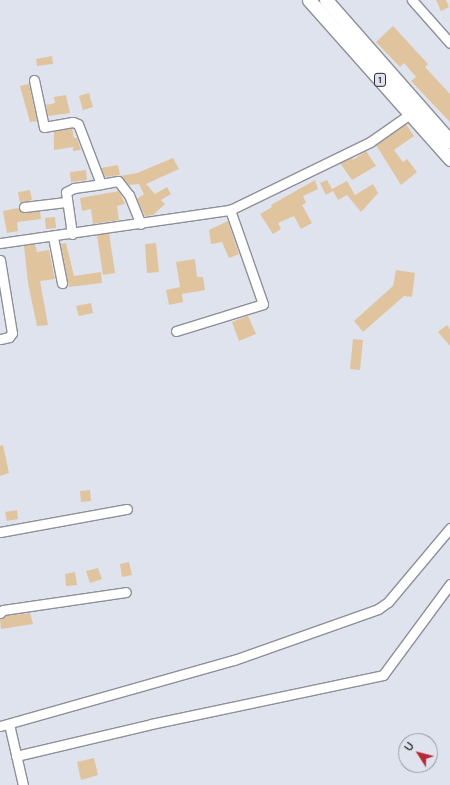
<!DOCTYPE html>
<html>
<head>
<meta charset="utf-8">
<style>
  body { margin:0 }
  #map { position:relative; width:450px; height:785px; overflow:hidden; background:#dfe3ed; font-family:Manrope,sans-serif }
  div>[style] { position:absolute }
  .building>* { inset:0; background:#e0c49e }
  .roads { filter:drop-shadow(1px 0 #8d9099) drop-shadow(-1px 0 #8d9099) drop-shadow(0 1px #8d9099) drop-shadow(0 -1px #8d9099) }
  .minor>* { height:9px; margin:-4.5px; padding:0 4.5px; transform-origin:4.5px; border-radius:4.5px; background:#fff }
  .highway>* { height:13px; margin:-6.5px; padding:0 6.5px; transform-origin:6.5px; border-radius:6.5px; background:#fff }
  span { translate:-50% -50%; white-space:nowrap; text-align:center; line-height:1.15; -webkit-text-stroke:3.5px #dfe3ed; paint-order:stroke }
  .shield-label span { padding:1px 3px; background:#dfe3ed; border:1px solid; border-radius:3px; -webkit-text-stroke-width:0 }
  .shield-label { font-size:9px; color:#292a2e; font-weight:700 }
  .north { position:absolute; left:398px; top:733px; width:40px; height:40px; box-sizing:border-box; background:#dfe3ed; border:1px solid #9699a1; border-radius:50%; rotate:306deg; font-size:11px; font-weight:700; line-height:16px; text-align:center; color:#292a2e }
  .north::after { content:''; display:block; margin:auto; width:14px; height:18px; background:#b92836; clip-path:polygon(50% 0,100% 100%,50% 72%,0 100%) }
</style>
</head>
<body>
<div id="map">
  <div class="building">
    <i style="clip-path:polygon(436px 0,446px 0,449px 7px,441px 11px)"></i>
    <i style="clip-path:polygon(393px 26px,428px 64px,425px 67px,450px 94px,450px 122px,411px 81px,416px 77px,404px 63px,400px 67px,376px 42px)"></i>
    <i style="clip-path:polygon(52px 56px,53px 64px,37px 66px,36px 59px)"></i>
    <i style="clip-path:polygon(29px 84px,37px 121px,30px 122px,20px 86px)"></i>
    <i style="clip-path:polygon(89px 93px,93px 107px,83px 110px,79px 96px)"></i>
    <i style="clip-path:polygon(66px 95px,70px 113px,48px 116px,46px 105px,55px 103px,54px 97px)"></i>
    <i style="clip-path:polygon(406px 124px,414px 136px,394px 150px,403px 162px,407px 159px,417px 172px,401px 185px,376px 145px)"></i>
    <i style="clip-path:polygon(72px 128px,74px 138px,77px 138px,81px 150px,73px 151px,73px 147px,54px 150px,54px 131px)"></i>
    <i style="clip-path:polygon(366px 151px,376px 166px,352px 180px,340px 163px,352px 157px,353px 160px)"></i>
    <i style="clip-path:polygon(173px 158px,179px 169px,146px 184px,155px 194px,167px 187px,171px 194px,161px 200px,165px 204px,153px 215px,145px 216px,137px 199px,144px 194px,139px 184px,129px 185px,120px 176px,137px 173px)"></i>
    <i style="clip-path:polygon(118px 165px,120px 175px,105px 177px,101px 168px)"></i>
    <i style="clip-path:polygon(86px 170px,87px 180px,71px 182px,70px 172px)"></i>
    <i style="clip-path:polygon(315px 180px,318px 189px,303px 196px,306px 203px,302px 205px,312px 223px,301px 229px,294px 216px,278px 223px,281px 229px,273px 234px,260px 214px,272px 207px,271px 205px)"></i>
    <i style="clip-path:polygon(327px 180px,333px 191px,326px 195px,320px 183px)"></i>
    <i style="clip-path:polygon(347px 181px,355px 195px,373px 184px,378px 193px,361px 212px,347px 195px,338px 200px,332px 189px)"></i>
    <i style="clip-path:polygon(30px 190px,32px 200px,20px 203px,18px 192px)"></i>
    <i style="clip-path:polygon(119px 191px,125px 204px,117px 206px,119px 220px,93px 224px,91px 209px,82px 211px,80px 198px)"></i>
    <i style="clip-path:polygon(18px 208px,24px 213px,40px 211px,41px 219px,17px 222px,18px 231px,7px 233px,3px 211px)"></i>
    <i style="clip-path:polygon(55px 217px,56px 228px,46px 229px,45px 218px)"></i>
    <i style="clip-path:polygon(228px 221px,239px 254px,229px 258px,222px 242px,211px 244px,209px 230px)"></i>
    <i style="clip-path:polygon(109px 233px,115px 273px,103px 275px,97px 235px)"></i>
    <i style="clip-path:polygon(66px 243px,74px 276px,101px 272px,102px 283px,69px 287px,61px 244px)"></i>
    <i style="clip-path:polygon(156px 243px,159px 272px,147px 273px,145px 244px)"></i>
    <i style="clip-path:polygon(35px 244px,37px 252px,49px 250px,55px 279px,40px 281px,48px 325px,37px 326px,28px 283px,24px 246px)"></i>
    <i style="clip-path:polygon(195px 259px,197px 277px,203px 277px,205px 290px,182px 294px,183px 302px,169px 305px,166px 290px,180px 287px,176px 262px)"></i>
    <i style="clip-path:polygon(396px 270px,415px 273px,412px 297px,404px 296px,363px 332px,354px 321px,393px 286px)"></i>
    <i style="clip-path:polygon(91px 303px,93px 313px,79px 316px,76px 306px)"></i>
    <i style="clip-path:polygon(248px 316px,256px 334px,239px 341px,232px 322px)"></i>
    <i style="clip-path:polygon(447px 325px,450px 329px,450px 346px,438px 332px)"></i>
    <i style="clip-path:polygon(353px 339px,363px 340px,360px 370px,350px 369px)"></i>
    <i style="clip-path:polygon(3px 445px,9px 473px,0 476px,0 446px)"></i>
    <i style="clip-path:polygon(90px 490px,91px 501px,81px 502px,80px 491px)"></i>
    <i style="clip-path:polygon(17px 510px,18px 519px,7px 521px,5px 512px)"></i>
    <i style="clip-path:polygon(129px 562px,132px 575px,122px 577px,120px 564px)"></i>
    <i style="clip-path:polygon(98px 568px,102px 579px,90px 583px,86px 571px)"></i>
    <i style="clip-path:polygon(75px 572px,77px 585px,66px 586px,65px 574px)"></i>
    <i style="clip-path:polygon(30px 613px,33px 624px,1px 629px,0 619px,6px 616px)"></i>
    <i style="clip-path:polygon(94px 758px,98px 775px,81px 780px,77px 762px)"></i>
  </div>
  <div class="roads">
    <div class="minor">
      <i style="left:412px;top:0;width:57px;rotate:48.5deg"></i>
      <i style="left:34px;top:80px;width:48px;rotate:78deg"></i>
      <i style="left:44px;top:127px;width:29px;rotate:-10deg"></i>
      <i style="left:73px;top:122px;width:5px;rotate:22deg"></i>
      <i style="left:78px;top:124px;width:64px;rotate:69deg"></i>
      <i style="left:101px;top:184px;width:17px;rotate:-10deg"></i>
      <i style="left:118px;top:181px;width:18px;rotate:52deg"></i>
      <i style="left:129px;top:195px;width:31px;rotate:68deg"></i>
      <i style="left:24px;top:207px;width:42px;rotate:-6.8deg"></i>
      <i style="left:72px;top:234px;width:42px;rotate:-98.1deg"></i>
      <i style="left:66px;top:192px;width:9px;rotate:-27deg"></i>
      <i style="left:74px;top:188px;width:27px;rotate:-8deg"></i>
      <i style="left:53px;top:237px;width:47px;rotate:78.9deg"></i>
      <i style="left:0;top:243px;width:232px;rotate:-8.2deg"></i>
      <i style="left:230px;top:210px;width:156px;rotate:-25.9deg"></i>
      <i style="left:370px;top:142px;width:49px;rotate:-35deg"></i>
      <i style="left:0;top:260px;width:74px;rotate:80.7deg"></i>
      <i style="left:12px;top:333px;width:5px;rotate:127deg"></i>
      <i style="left:9px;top:337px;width:9px;rotate:167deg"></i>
      <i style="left:176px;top:331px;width:91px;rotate:-17.2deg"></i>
      <i style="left:263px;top:304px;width:100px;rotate:-109.3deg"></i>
      <i style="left:0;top:532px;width:129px;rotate:-10.3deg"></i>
      <i style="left:0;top:613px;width:4px;rotate:-45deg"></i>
      <i style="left:3px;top:610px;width:124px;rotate:-8.3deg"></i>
      <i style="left:9px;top:724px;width:63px;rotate:77.1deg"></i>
      <i style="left:0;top:726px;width:243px;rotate:-15.8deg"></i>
      <i style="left:234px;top:660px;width:153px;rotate:-19.5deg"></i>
      <i style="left:378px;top:609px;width:12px;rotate:-35deg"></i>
      <i style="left:388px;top:602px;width:97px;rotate:-50deg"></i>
      <i style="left:16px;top:756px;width:139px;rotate:-13.3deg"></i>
      <i style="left:151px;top:724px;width:237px;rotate:-11.9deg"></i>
      <i style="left:383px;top:675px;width:113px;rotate:-53.6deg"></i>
    </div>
    <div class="highway">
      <i style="left:309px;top:0;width:213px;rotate:48.4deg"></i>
      <i style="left:326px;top:0;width:188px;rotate:48.7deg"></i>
    </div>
  </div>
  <div class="shield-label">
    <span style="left:380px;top:80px">1</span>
  </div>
  <div class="north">U</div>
</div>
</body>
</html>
